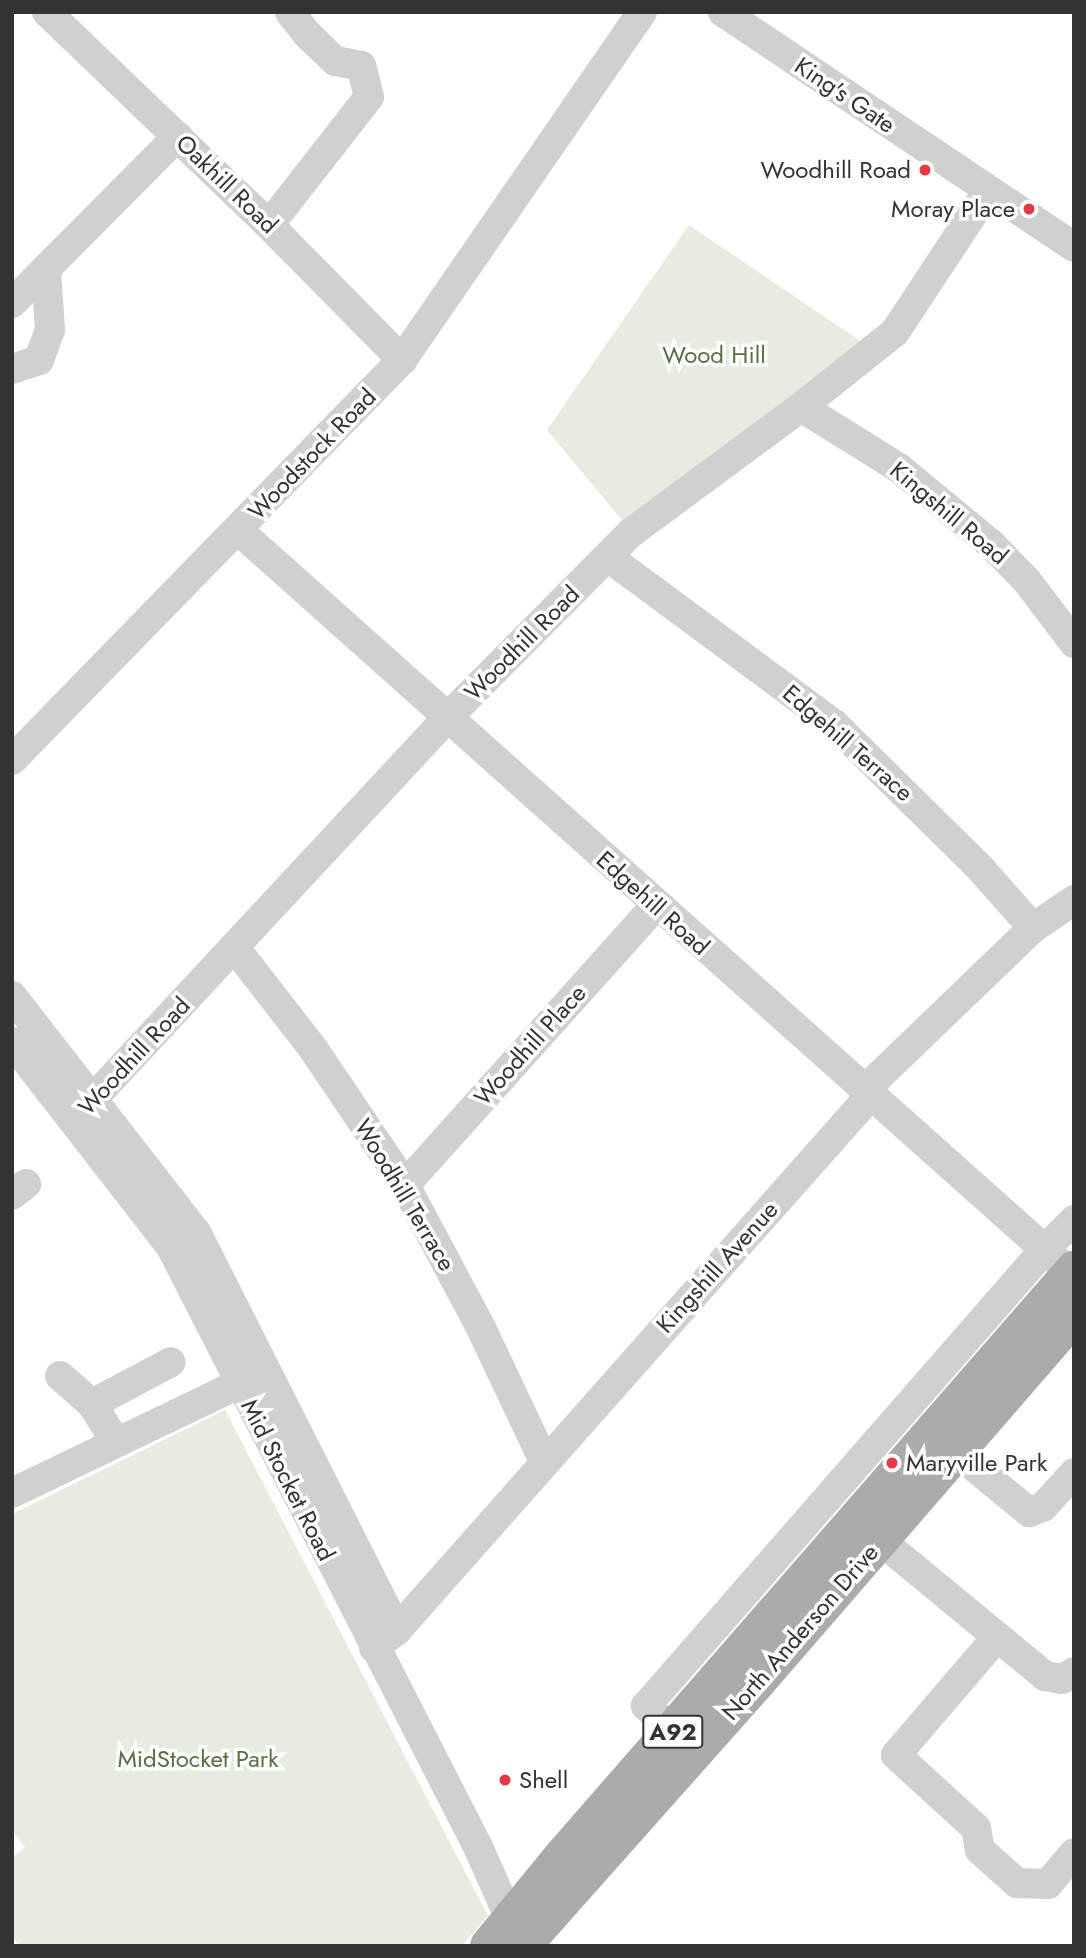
<!DOCTYPE html>
<html>
<head>
<meta charset="utf-8">
<style>
  body { margin:0 }
  #map { position:relative; width:1086px; height:1958px; overflow:hidden; background:#fff; font-family:Jost,sans-serif }
  div>[style] { position:absolute }
  .green>* { inset:0; background:#e6ecdf }
  .minor>* { height:30px; margin:-15px; padding:0 15px; transform-origin:15px; border-radius:15px; background:#d0d0d0 }
  .major>* { height:38px; margin:-19px; padding:0 19px; transform-origin:19px; border-radius:19px; background:#ababab }
  .dots>* { width:19px; height:19px; translate:-50% -50%; box-sizing:border-box; border:4px solid #fff; border-radius:50% }
  span { translate:-50% -50%; white-space:nowrap; text-align:center; line-height:1.15; -webkit-text-stroke:7px #fff; paint-order:stroke }
  .shield-label span { padding:2px 5px; background:#fff; border:2px solid; border-radius:5px; -webkit-text-stroke-width:0 }
  .shield-label { font-size:23px; color:#333; font-weight:700 }
  .street-label { font-size:24px; color:#333 }
  .poi-label { font-size:24px; color:#333 }
  .right { translate:-100% -50%; text-align:right }
  .left { translate:0 -50%; text-align:left }
  .park-label { font-size:24px; color:#56703f }
  .frame { position:absolute; inset:0; border:14px solid #333; pointer-events:none }
</style>
</head>
<body>
<div id="map">
  <div class="green">
    <i style="clip-path:polygon(689px 225px,875px 351px,632px 532px,547px 430px)"></i>
    <i style="clip-path:polygon(225px 1410px,488px 1916px,461px 1946px,21px 1946px,12px 1937px,12px 1858px,25px 1847px,12px 1830px,12px 1514px)"></i>
  </div>
  <div class="minor">
    <i style="left:47px;top:12px;width:308px;rotate:43.8deg"></i>
    <i style="left:269px;top:225px;width:190px;rotate:45.4deg"></i>
    <i style="left:723px;top:12px;width:422px;rotate:33.8deg"></i>
    <i style="left:269px;top:225px;width:162px;rotate:-52deg"></i>
    <i style="left:369px;top:97px;width:32px;rotate:-104deg"></i>
    <i style="left:361px;top:66px;width:26px;rotate:-169deg"></i>
    <i style="left:335px;top:61px;width:39px;rotate:-136deg"></i>
    <i style="left:307px;top:34px;width:28px;rotate:-128deg"></i>
    <i style="left:12px;top:303px;width:235px;rotate:-45.2deg"></i>
    <i style="left:12px;top:369px;width:28px;rotate:-18deg"></i>
    <i style="left:39px;top:360px;width:32px;rotate:-70deg"></i>
    <i style="left:50px;top:330px;width:61px;rotate:-93.8deg"></i>
    <i style="left:801px;top:407px;width:115px;rotate:31.9deg"></i>
    <i style="left:899px;top:468px;width:121px;rotate:39.6deg"></i>
    <i style="left:992px;top:545px;width:50px;rotate:45.8deg"></i>
    <i style="left:1027px;top:581px;width:78px;rotate:52.8deg"></i>
    <i style="left:238px;top:530px;width:1116px;rotate:41.73deg"></i>
    <i style="left:608px;top:557px;width:281px;rotate:36.5deg"></i>
    <i style="left:834px;top:724px;width:205px;rotate:44.6deg"></i>
    <i style="left:980px;top:868px;width:80px;rotate:48.5deg"></i>
    <i style="left:12px;top:760px;width:559px;rotate:-45.73deg"></i>
    <i style="left:402px;top:360px;width:423px;rotate:-55.4deg"></i>
    <i style="left:235px;top:948px;width:129px;rotate:52.2deg"></i>
    <i style="left:314px;top:1050px;width:163px;rotate:56deg"></i>
    <i style="left:405px;top:1185px;width:162px;rotate:62deg"></i>
    <i style="left:481px;top:1328px;width:147px;rotate:64.7deg"></i>
    <i style="left:12px;top:996px;width:299px;rotate:52.1deg"></i>
    <i style="left:196px;top:1232px;width:446px;rotate:63.2deg"></i>
    <i style="left:12px;top:1042px;width:259px;rotate:52.2deg"></i>
    <i style="left:171px;top:1247px;width:674px;rotate:62.9deg"></i>
    <i style="left:478px;top:1847px;width:81px;rotate:66deg"></i>
    <i style="left:511px;top:1921px;width:18px;rotate:45deg"></i>
    <i style="left:73px;top:1120px;width:550px;rotate:-47.06deg"></i>
    <i style="left:448px;top:717px;width:261px;rotate:-45.2deg"></i>
    <i style="left:632px;top:532px;width:210px;rotate:-36.5deg"></i>
    <i style="left:801px;top:407px;width:120px;rotate:-38.6deg"></i>
    <i style="left:895px;top:332px;width:169px;rotate:-56.6deg"></i>
    <i style="left:405px;top:1185px;width:376px;rotate:-48.1deg"></i>
    <i style="left:12px;top:1195px;width:18px;rotate:-38deg"></i>
    <i style="left:60px;top:1376px;width:43px;rotate:41.2deg"></i>
    <i style="left:92px;top:1404px;width:44px;rotate:58.1deg"></i>
    <i style="left:92px;top:1404px;width:89px;rotate:-28deg"></i>
    <i style="left:939px;top:1438px;width:117px;rotate:39.4deg"></i>
    <i style="left:1029px;top:1512px;width:15px;rotate:-20deg"></i>
    <i style="left:1043px;top:1507px;width:46px;rotate:-47.6deg"></i>
    <i style="left:12px;top:1493px;width:251px;rotate:-25.7deg"></i>
    <i style="left:880px;top:1540px;width:214px;rotate:39.5deg"></i>
    <i style="left:1045px;top:1676px;width:17px;rotate:10deg"></i>
    <i style="left:1062px;top:1679px;width:14px;rotate:-30deg"></i>
    <i style="left:997px;top:1637px;width:155px;rotate:130.6deg"></i>
    <i style="left:896px;top:1755px;width:108px;rotate:42.4deg"></i>
    <i style="left:976px;top:1828px;width:22px;rotate:80deg"></i>
    <i style="left:980px;top:1850px;width:50px;rotate:41.7deg"></i>
    <i style="left:1017px;top:1883px;width:31px;rotate:2deg"></i>
    <i style="left:1048px;top:1884px;width:40px;rotate:-50deg"></i>
    <i style="left:374px;top:1648px;width:29px;rotate:-38deg"></i>
    <i style="left:397px;top:1630px;width:701px;rotate:-48.47deg"></i>
    <i style="left:862px;top:1105px;width:31px;rotate:-61deg"></i>
    <i style="left:877px;top:1078px;width:216px;rotate:-43.9deg"></i>
    <i style="left:1033px;top:928px;width:50px;rotate:-34.3deg"></i>
    <i style="left:674px;top:1731px;width:38px;rotate:-138deg"></i>
    <i style="left:646px;top:1706px;width:607px;rotate:-48.88deg"></i>
    <i style="left:1045px;top:1249px;width:41px;rotate:-45deg"></i>
  </div>
  <div class="major">
    <i style="left:531px;top:1936px;width:336px;rotate:-48.4deg"></i>
    <i style="left:754px;top:1685px;width:488px;rotate:-49.1deg"></i>
    <i style="left:489px;top:1946px;width:117px;rotate:-50.6deg"></i>
    <i style="left:563px;top:1856px;width:778px;rotate:-48.91deg"></i>
  </div>
  <div class="dots">
    <i style="left:925px;top:170px;background:#e63946"></i>
    <i style="left:1029px;top:209px;background:#e63946"></i>
    <i style="left:892px;top:1463px;background:#e63946"></i>
    <i style="left:505px;top:1780px;background:#e63946"></i>
  </div>
  <div class="shield-label">
    <span style="left:673px;top:1732px">A92</span>
  </div>
  <div class="street-label">
    <span style="left:845px;top:95px;rotate:34deg">King's Gate</span>
    <span style="left:227px;top:184px;rotate:44deg">Oakhill Road</span>
    <span style="left:312px;top:454px;rotate:-46deg">Woodstock Road</span>
    <span style="left:949px;top:513px;rotate:40deg">Kingshill Road</span>
    <span style="left:522px;top:643px;rotate:-45deg">Woodhill Road</span>
    <span style="left:848px;top:743px;rotate:41deg">Edgehill Terrace</span>
    <span style="left:653px;top:903px;rotate:42deg">Edgehill Road</span>
    <span style="left:530px;top:1045px;rotate:-48deg">Woodhill Place</span>
    <span style="left:134px;top:1056px;rotate:-47deg">Woodhill Road</span>
    <span style="left:405px;top:1195px;rotate:59deg">Woodhill Terrace</span>
    <span style="left:717px;top:1267px;rotate:-48deg">Kingshill Avenue</span>
    <span style="left:288px;top:1480px;rotate:63deg">Mid Stocket Road</span>
    <span style="left:800px;top:1632px;rotate:-49deg">North Anderson Drive</span>
  </div>
  <div class="poi-label">
    <span class="right" style="left:911px;top:170px">Woodhill Road</span>
    <span class="right" style="left:1015px;top:209px">Moray Place</span>
    <span class="left" style="left:906px;top:1463px">Maryville Park</span>
    <span class="left" style="left:519px;top:1780px">Shell</span>
  </div>
  <div class="park-label">
    <span style="left:714px;top:355px">Wood Hill</span>
    <span style="left:198px;top:1759px">MidStocket Park</span>
  </div>
  <div class="frame"></div>
</div>
</body>
</html>
